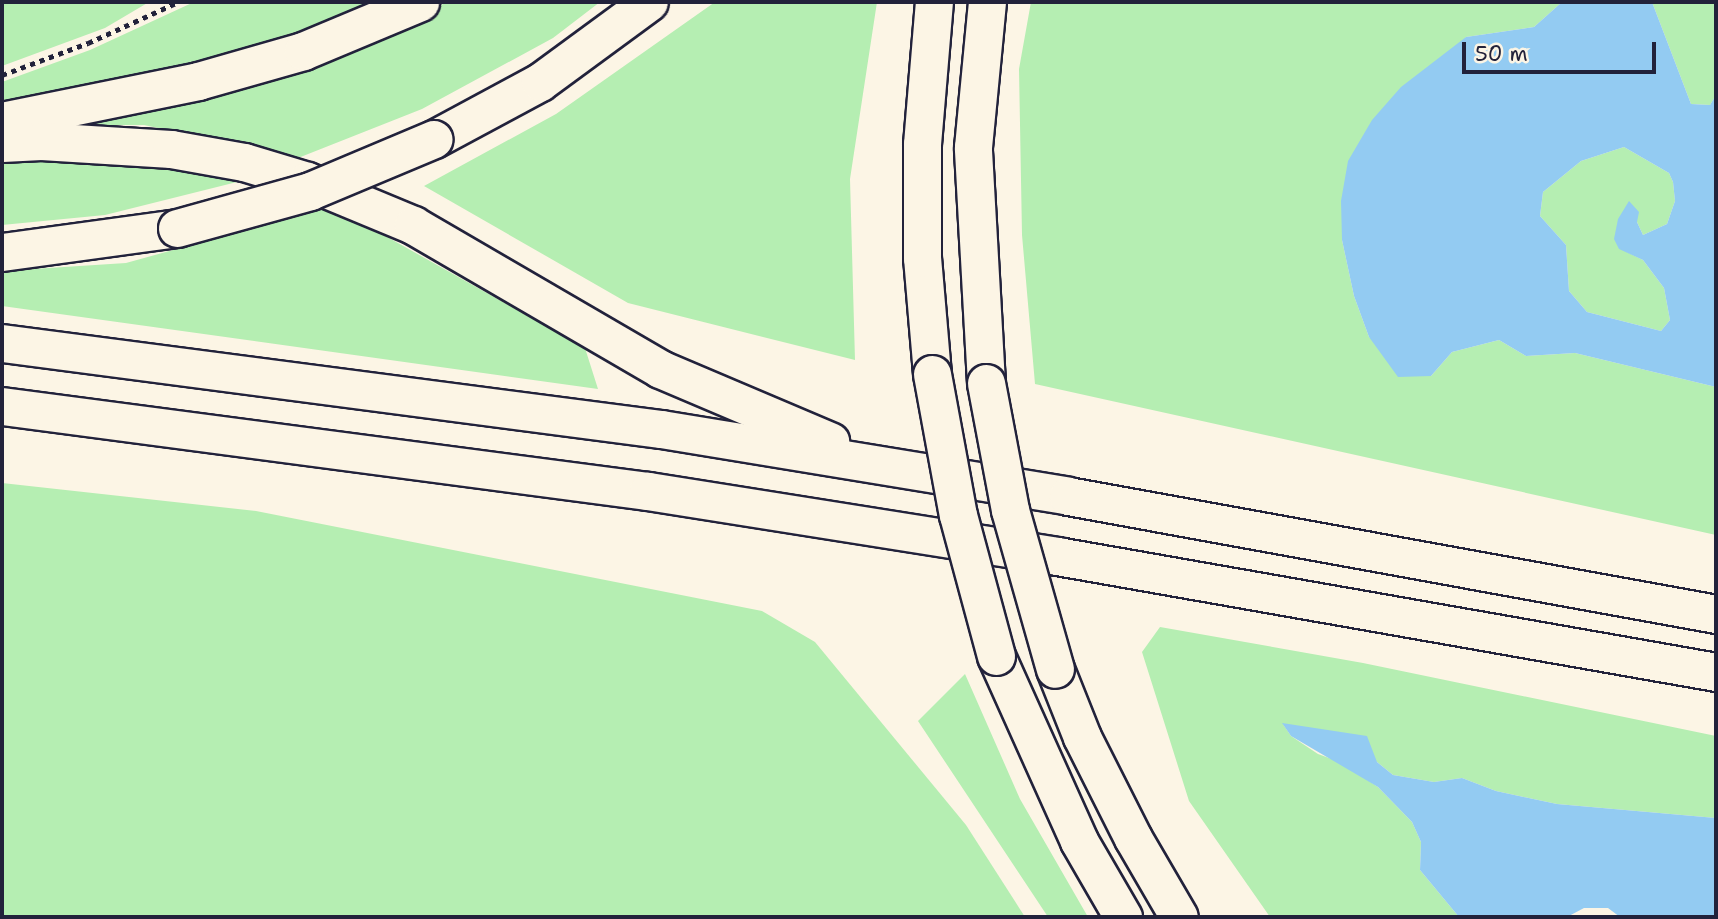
<!DOCTYPE html>
<html>
<head>
<meta charset="utf-8">
<style>
  body { margin:0 }
  #map { position:relative; width:1718px; height:919px; overflow:hidden; background:#fcf5e5; font-family:"Shantell Sans",sans-serif }
  div>[style] { position:absolute }
  .green>* { inset:0; background:#b5eeb2 }
  .water>* { inset:0; background:#93cbf2 }
  .path>* { height:4.5px; margin-top:-2.25px; transform-origin:0; background:repeating-linear-gradient(90deg,#22223b 0 5px,transparent 0 10px) }
  .roads { filter:drop-shadow(2px 0 #22223b) drop-shadow(-2px 0 #22223b) drop-shadow(0 2px #22223b) drop-shadow(0 -2px #22223b) }
  .highway>* { height:37px; margin:-18.5px; padding:0 18.5px; transform-origin:18.5px; border-radius:18.5px; background:#fcf5e5 }
  .bridges { filter:drop-shadow(2px 0 #22223b) drop-shadow(-2px 0 #22223b) drop-shadow(0 2px #22223b) drop-shadow(0 -2px #22223b) }
  .highway-bridge>* { height:37px; margin:-18.5px; padding:0 18.5px; transform-origin:18.5px; border-radius:18.5px; background:#fcf5e5 }
  span { translate:-50% -50%; white-space:nowrap; text-align:center; line-height:1.15; -webkit-text-stroke:5px #fcf5e5; paint-order:stroke }
  .frame { position:absolute; inset:0; border:4px solid #22223b; pointer-events:none }
  .scale { position:absolute; left:1462px; top:42px; width:194px; height:32px; box-sizing:border-box; border:4px solid #22223b; border-top:0; padding-left:9px; font-size:21px; line-height:24px; white-space:nowrap; color:#22223b; -webkit-text-stroke:5px #fcf5e5; paint-order:stroke }
</style>
</head>
<body>
<div id="map">
  <div class="green">
    <i style="clip-path:polygon(2px 2px,149px 2px,105px 28px,2px 66px)"></i>
    <i style="clip-path:polygon(194px 2px,378px 2px,216px 62px,2px 107px,2px 82px,90px 50px)"></i>
    <i style="clip-path:polygon(447px 2px,600px 2px,553px 38px,422px 109px,298px 158px,144px 125px,73px 125px,393px 29px)"></i>
    <i style="clip-path:polygon(715px 2px,877px 2px,850px 179px,855px 360px,628px 303px,424px 186px,556px 114px)"></i>
    <i style="clip-path:polygon(1031px 2px,1562px 2px,1534px 27px,1466px 37px,1342px 240px,1354px 296px,1369px 337px,1431px 376px,1452px 352px,1499px 340px,1526px 356px,1575px 353px,1716px 387px,1716px 535px,1035px 384px,1022px 235px,1019px 69px)"></i>
    <i style="clip-path:polygon(1652px 2px,1716px 2px,1716px 95px,1710px 105px,1691px 104px)"></i>
    <i style="clip-path:polygon(1624px 147px,1669px 173px,1673px 182px,1675px 201px,1667px 224px,1643px 235px,1637px 222px,1619px 248px,1643px 260px,1664px 288px,1670px 320px,1661px 331px,1587px 312px,1569px 291px,1566px 245px,1540px 216px,1543px 192px,1581px 161px)"></i>
    <i style="clip-path:polygon(2px 154px,111px 154px,253px 178px,105px 215px,2px 225px)"></i>
    <i style="clip-path:polygon(332px 206px,585px 348px,598px 389px,2px 306px,2px 271px,126px 263px)"></i>
    <i style="clip-path:polygon(2px 483px,256px 511px,762px 611px,815px 642px,966px 825px,1025px 917px,2px 917px)"></i>
    <i style="clip-path:polygon(1160px 627px,1363px 663px,1716px 736px,1716px 818px,1557px 804px,1496px 791px,1462px 778px,1434px 782px,1393px 775px,1377px 762px,1283px 724px,1291px 736px,1318px 754px,1340px 762px,1378px 787px,1412px 822px,1421px 842px,1420px 870px,1459px 917px,1270px 917px,1189px 801px,1142px 652px)"></i>
    <i style="clip-path:polygon(965px 674px,1020px 799px,1088px 917px,1048px 917px,918px 721px)"></i>
  </div>
  <div class="water">
    <i style="clip-path:polygon(evenodd,1562px 2px,1652px 2px,1691px 104px,1710px 105px,1716px 95px,1716px 387px,1575px 353px,1526px 356px,1499px 340px,1452px 352px,1431px 376px,1398px 377px,1369px 337px,1354px 296px,1342px 240px,1341px 201px,1348px 161px,1372px 120px,1401px 87px,1466px 37px,1534px 27px,1562px 2px,1624px 147px,1669px 173px,1673px 182px,1675px 201px,1667px 224px,1643px 235px,1637px 222px,1639px 212px,1629px 201px,1618px 219px,1614px 239px,1619px 249px,1643px 260px,1664px 288px,1670px 320px,1661px 331px,1587px 312px,1569px 291px,1566px 245px,1540px 216px,1543px 192px,1581px 161px,1624px 147px)"></i>
    <i style="clip-path:polygon(1282px 723px,1367px 736px,1377px 762px,1393px 775px,1434px 782px,1462px 778px,1496px 791px,1557px 804px,1716px 818px,1716px 917px,1620px 917px,1608px 908px,1584px 908px,1567px 917px,1459px 917px,1420px 870px,1421px 842px,1412px 822px,1378px 787px,1291px 736px)"></i>
  </div>
  <div class="path">
    <i style="left:2px;top:75px;width:92px;rotate:-20.4deg"></i>
    <i style="left:88px;top:43px;width:99px;rotate:-24.5deg"></i>
  </div>
  <div class="roads">
    <div class="highway">
      <i style="left:2px;top:121px;width:200px;rotate:-11.5deg"></i>
      <i style="left:198px;top:81px;width:109px;rotate:-15.9deg"></i>
      <i style="left:303px;top:51px;width:127px;rotate:-22.7deg"></i>
      <i style="left:434px;top:139px;width:120px;rotate:-28.3deg"></i>
      <i style="left:540px;top:82px;width:135px;rotate:-36.3deg"></i>
      <i style="left:2px;top:143px;width:39px;rotate:-3deg"></i>
      <i style="left:41px;top:141px;width:130px;rotate:3.5deg"></i>
      <i style="left:171px;top:149px;width:74px;rotate:10.1deg"></i>
      <i style="left:244px;top:162px;width:66px;rotate:16.8deg"></i>
      <i style="left:307px;top:181px;width:115px;rotate:22.5deg"></i>
      <i style="left:413px;top:225px;width:286px;rotate:30.2deg"></i>
      <i style="left:660px;top:369px;width:185px;rotate:23deg"></i>
      <i style="left:2px;top:252px;width:177px;rotate:-7.8deg"></i>
      <i style="left:2px;top:343px;width:665px;rotate:7.44deg"></i>
      <i style="left:661px;top:429px;width:412px;rotate:9.3deg"></i>
      <i style="left:1068px;top:496px;width:659px;rotate:10.32deg"></i>
      <i style="left:932px;top:374px;width:116px;rotate:-94.9deg"></i>
      <i style="left:922px;top:258px;width:114px;rotate:-90deg"></i>
      <i style="left:922px;top:144px;width:143px;rotate:-85.2deg"></i>
      <i style="left:986px;top:383px;width:236px;rotate:-93.2deg"></i>
      <i style="left:973px;top:147px;width:146px;rotate:-84.5deg"></i>
      <i style="left:2px;top:406px;width:652px;rotate:7.5deg"></i>
      <i style="left:648px;top:491px;width:414px;rotate:9deg"></i>
      <i style="left:1057px;top:556px;width:669px;rotate:9.98deg"></i>
      <i style="left:996px;top:656px;width:203px;rotate:65.8deg"></i>
      <i style="left:1079px;top:841px;width:88px;rotate:59.9deg"></i>
      <i style="left:1055px;top:669px;width:73px;rotate:68.3deg"></i>
      <i style="left:1082px;top:737px;width:113px;rotate:63.2deg"></i>
      <i style="left:1133px;top:838px;width:91px;rotate:59.8deg"></i>
    </div>
  </div>
  <div class="bridges">
    <div class="highway-bridge">
      <i style="left:177px;top:228px;width:138px;rotate:-15.5deg"></i>
      <i style="left:310px;top:191px;width:134px;rotate:-22.8deg"></i>
      <i style="left:932px;top:374px;width:143px;rotate:79.6deg"></i>
      <i style="left:958px;top:515px;width:146px;rotate:74.9deg"></i>
      <i style="left:986px;top:383px;width:129px;rotate:79.3deg"></i>
      <i style="left:1010px;top:510px;width:165px;rotate:74.2deg"></i>
    </div>
  </div>
  <div class="frame"></div>
  <div class="scale">50 m</div>
</div>
</body>
</html>
